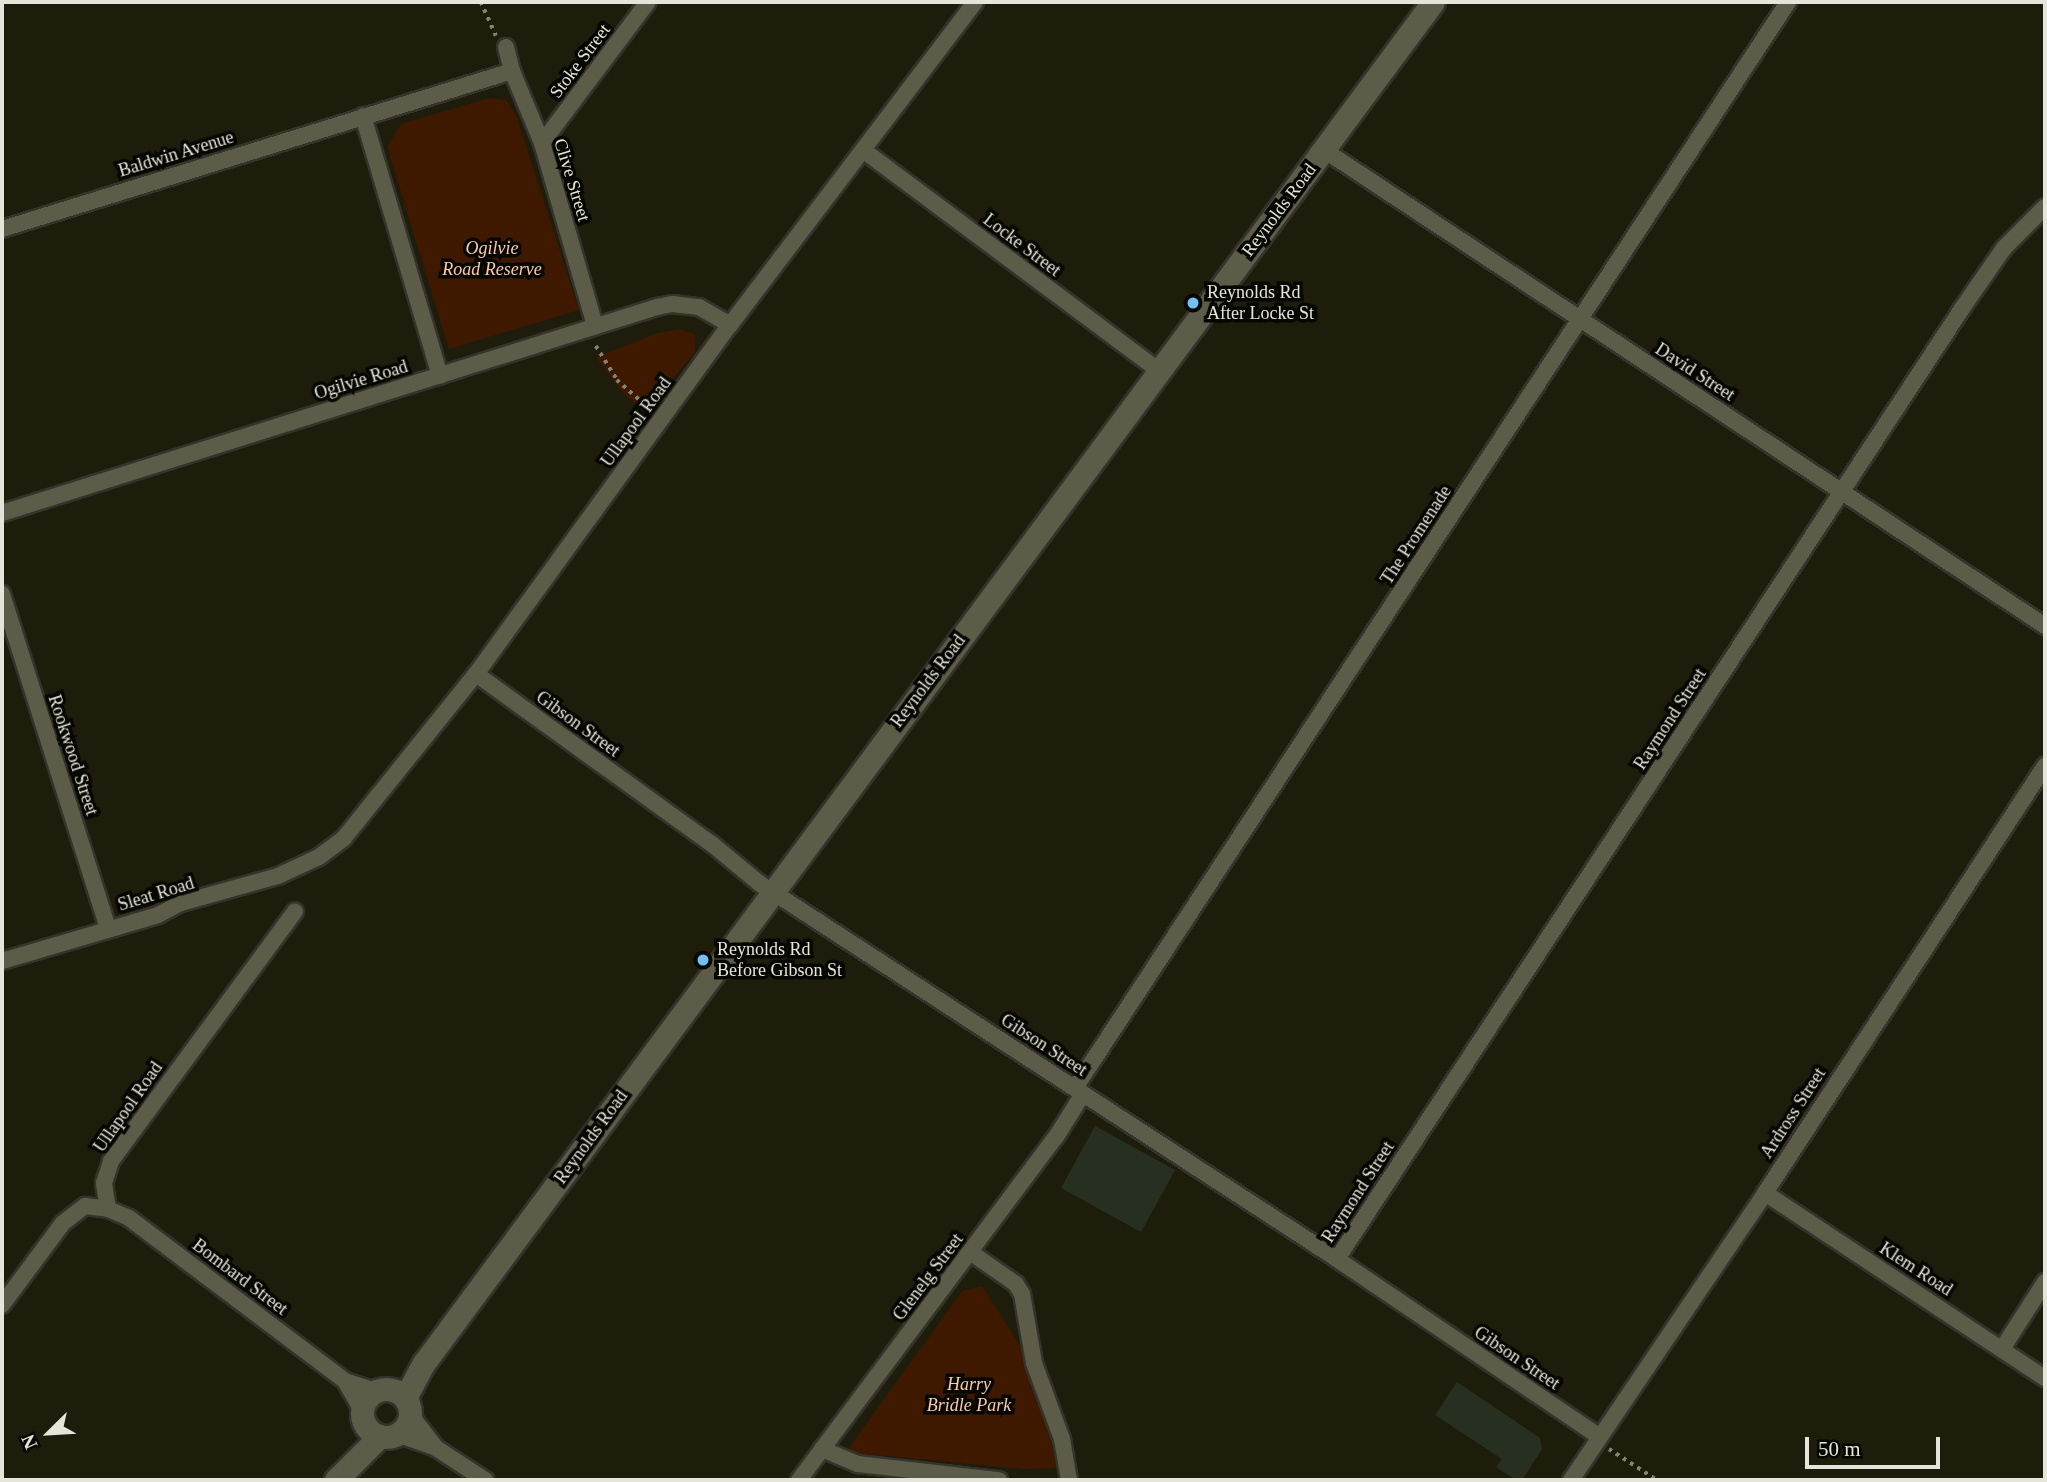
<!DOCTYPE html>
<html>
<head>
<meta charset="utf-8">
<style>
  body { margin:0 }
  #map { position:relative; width:2047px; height:1482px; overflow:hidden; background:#1e1d0c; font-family:"Times New Roman",serif }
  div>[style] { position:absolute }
  .green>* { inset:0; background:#3e1900 }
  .building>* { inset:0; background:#273020 }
  .path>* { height:3.5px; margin-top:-1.75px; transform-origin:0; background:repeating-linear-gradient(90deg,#848376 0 3.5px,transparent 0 8.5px) }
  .roads { filter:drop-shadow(2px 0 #34332c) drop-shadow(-2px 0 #34332c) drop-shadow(0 2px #34332c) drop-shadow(0 -2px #34332c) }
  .street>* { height:16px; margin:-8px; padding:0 8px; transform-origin:8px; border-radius:8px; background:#5d5c49 }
  .secondary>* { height:23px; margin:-11.5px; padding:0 11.5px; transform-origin:11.5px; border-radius:11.5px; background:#5d5c49 }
  .secondary>.ring { margin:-11.5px; padding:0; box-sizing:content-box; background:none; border:23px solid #5d5c49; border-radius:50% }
  .dots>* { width:19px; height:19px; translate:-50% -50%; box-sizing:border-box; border:4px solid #070702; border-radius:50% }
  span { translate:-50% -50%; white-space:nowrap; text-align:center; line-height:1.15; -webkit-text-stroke:7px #070702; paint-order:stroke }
  .street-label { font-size:18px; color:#e5e5da }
  .park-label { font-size:18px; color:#fdc9a9; font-style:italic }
  .poi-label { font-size:18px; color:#e5e5da }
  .left { translate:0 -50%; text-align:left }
  .frame { position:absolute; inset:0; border:4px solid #e5e5da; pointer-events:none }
  .north { position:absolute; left:14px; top:1398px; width:70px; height:70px; -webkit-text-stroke:5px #070702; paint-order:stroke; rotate:246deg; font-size:19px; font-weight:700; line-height:28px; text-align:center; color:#e5e5da }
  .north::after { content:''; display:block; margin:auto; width:24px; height:32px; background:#e5e5da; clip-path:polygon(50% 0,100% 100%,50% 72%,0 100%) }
  .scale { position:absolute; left:1805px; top:1437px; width:135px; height:32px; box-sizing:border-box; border:4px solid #e5e5da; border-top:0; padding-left:9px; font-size:21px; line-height:24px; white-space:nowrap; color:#e5e5da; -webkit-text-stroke:5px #070702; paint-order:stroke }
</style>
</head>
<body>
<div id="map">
  <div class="green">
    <i style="clip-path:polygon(489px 98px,506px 100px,516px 115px,579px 310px,449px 349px,387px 147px,401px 124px)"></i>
    <i style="clip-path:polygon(679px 329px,695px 334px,695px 352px,644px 413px,619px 388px,596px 357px,658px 333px)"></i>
    <i style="clip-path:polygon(982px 1286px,1026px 1355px,1047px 1414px,1056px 1468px,1023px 1469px,846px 1452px,962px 1291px)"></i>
  </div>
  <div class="building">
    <i style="clip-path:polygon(1095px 1126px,1175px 1170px,1141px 1232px,1061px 1188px)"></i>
    <i style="clip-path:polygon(1457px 1382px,1540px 1438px,1542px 1449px,1522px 1480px,1516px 1480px,1496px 1467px,1502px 1459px,1435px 1415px)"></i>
  </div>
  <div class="path">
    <i style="left:481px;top:2px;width:37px;rotate:66deg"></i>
    <i style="left:596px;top:346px;width:40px;rotate:58deg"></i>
    <i style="left:617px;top:380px;width:45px;rotate:41.4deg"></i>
    <i style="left:1609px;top:1449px;width:57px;rotate:32.9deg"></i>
  </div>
  <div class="roads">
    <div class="street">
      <i style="left:506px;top:47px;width:25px;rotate:76deg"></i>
      <i style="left:512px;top:71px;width:78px;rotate:67.4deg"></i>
      <i style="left:542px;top:143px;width:191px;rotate:73.8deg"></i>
      <i style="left:363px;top:116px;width:271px;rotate:73.5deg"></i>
      <i style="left:542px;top:143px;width:176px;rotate:-53.1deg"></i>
      <i style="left:863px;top:150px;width:369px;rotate:36.7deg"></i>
      <i style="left:1324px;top:150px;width:864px;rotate:33.43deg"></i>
      <i style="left:2px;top:229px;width:534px;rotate:-17.21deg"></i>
      <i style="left:2px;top:513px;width:687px;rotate:-17.46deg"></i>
      <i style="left:657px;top:307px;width:16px;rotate:-11deg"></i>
      <i style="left:673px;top:304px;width:26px;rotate:7deg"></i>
      <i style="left:699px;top:307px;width:36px;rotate:30deg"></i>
      <i style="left:2px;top:594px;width:350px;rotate:72.4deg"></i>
      <i style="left:476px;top:674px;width:291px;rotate:35.8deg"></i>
      <i style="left:712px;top:844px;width:61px;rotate:39.7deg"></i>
      <i style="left:759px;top:883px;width:690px;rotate:33.04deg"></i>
      <i style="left:1337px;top:1259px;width:315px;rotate:34.1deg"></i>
      <i style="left:2px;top:961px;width:163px;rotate:-16.4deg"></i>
      <i style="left:158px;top:915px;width:26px;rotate:-28deg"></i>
      <i style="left:181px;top:903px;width:101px;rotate:-15.6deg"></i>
      <i style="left:278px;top:876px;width:45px;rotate:-24.9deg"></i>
      <i style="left:319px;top:857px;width:31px;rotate:-37deg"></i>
      <i style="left:344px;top:838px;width:211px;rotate:-51.2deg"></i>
      <i style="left:476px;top:674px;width:432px;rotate:-54deg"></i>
      <i style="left:730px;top:325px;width:405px;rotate:-52.8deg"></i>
      <i style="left:1075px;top:1088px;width:1299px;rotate:-56.71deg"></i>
      <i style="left:1765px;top:1193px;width:336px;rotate:33.5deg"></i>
      <i style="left:108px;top:1209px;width:23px;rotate:23deg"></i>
      <i style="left:129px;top:1218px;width:271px;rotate:37deg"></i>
      <i style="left:345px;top:1381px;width:32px;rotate:18deg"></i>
      <i style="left:970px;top:1252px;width:56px;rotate:34.8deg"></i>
      <i style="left:1016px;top:1284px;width:12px;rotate:59deg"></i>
      <i style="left:1022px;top:1294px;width:70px;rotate:80.1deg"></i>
      <i style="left:1034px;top:1363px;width:81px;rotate:69.8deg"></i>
      <i style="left:1062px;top:1439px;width:42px;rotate:80.3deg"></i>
      <i style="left:1337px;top:1259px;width:1136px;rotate:-56.67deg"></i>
      <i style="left:1961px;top:310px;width:75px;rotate:-55.3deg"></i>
      <i style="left:2004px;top:248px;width:58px;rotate:-45deg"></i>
      <i style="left:2px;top:1305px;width:102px;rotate:-53.4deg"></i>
      <i style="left:63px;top:1223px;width:28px;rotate:-38deg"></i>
      <i style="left:85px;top:1206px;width:23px;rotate:7deg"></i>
      <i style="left:108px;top:1209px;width:26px;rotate:-99deg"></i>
      <i style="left:104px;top:1183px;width:23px;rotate:-72deg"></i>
      <i style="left:111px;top:1161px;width:310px;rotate:-53.6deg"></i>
      <i style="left:2002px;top:1349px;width:80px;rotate:-57.3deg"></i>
      <i style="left:345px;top:1381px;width:34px;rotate:60deg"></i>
      <i style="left:410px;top:1414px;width:43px;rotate:52.6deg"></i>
      <i style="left:397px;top:1434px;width:41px;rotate:19.7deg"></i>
      <i style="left:436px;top:1448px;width:59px;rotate:33.1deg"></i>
      <i style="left:822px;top:1449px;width:39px;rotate:23deg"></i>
      <i style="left:858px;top:1464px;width:142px;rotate:6.5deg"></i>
      <i style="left:799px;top:1480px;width:429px;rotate:-53.2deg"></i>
      <i style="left:1056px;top:1137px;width:51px;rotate:-57.9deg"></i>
      <i style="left:1571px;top:1480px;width:346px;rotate:-55.9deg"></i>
      <i style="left:1765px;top:1193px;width:511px;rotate:-56.75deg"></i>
    </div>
    <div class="secondary">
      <i class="ring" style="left:362px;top:1389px;width:25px;height:25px"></i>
      <i style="left:405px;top:1398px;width:40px;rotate:-62deg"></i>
      <i style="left:424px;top:1363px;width:1694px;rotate:-53.45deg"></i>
      <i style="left:336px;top:1480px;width:62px;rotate:-45deg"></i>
    </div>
  </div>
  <div class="dots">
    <i style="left:1193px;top:303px;background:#74c0f6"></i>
    <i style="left:703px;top:960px;background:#74c0f6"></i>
  </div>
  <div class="street-label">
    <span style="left:580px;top:61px;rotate:-53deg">Stoke Street</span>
    <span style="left:176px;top:154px;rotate:-17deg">Baldwin Avenue</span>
    <span style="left:572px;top:180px;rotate:73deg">Clive Street</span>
    <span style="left:1279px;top:210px;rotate:-53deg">Reynolds Road</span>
    <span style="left:1022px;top:245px;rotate:37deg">Locke Street</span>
    <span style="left:1695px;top:372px;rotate:33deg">David Street</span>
    <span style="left:361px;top:380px;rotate:-17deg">Ogilvie Road</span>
    <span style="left:636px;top:422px;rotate:-54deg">Ullapool Road</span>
    <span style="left:1416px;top:535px;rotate:-57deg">The Promenade</span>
    <span style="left:928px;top:681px;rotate:-53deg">Reynolds Road</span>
    <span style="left:1670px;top:719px;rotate:-57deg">Raymond Street</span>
    <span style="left:578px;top:724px;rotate:36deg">Gibson Street</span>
    <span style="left:73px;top:755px;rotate:72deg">Rookwood Street</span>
    <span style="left:156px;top:894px;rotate:-17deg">Sleat Road</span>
    <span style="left:1044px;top:1045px;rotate:33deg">Gibson Street</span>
    <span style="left:128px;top:1107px;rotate:-55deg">Ullapool Road</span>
    <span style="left:1793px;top:1113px;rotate:-57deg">Ardross Street</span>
    <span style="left:591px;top:1137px;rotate:-54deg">Reynolds Road</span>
    <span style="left:1358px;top:1192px;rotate:-57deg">Raymond Street</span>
    <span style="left:1916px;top:1269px;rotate:33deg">Klem Road</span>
    <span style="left:240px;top:1277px;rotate:37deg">Bombard Street</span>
    <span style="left:928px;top:1277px;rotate:-53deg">Glenelg Street</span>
    <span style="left:1517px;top:1358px;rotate:34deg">Gibson Street</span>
  </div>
  <div class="park-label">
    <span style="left:492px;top:259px">Ogilvie<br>Road Reserve</span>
    <span style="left:969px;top:1395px">Harry<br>Bridle Park</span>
  </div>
  <div class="poi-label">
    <span class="left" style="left:1207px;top:303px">Reynolds Rd<br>After Locke St</span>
    <span class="left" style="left:717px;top:960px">Reynolds Rd<br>Before Gibson St</span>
  </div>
  <div class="frame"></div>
  <div class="north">N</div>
  <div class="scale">50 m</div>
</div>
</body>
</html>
